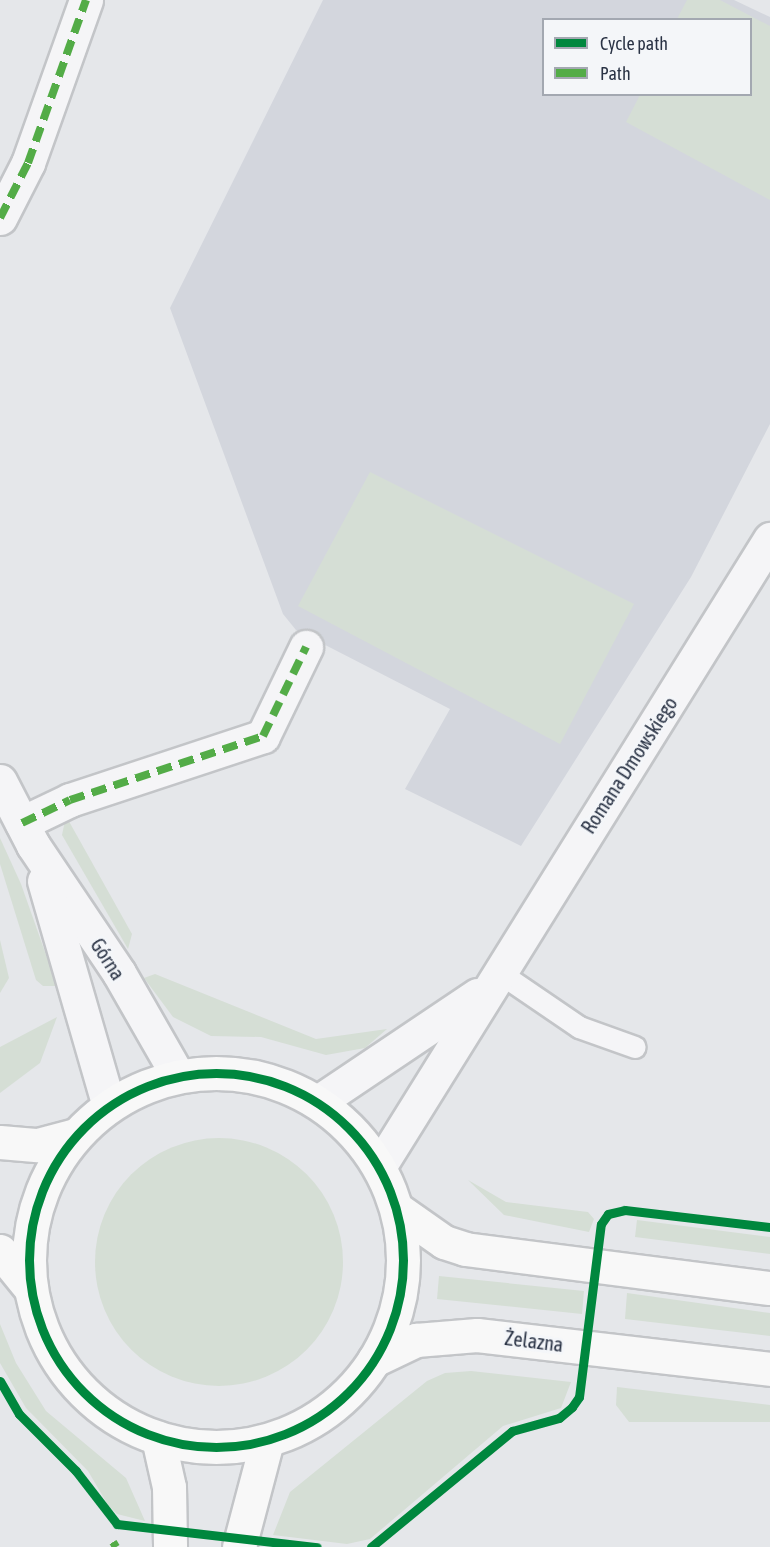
<!DOCTYPE html>
<html>
<head>
<meta charset="utf-8">
<style>
  body { margin:0 }
  #map { position:relative; width:770px; height:1547px; overflow:hidden; background:#e5e7ea; font-family:"Asap Condensed",sans-serif }
  div>[style] { position:absolute }
  .built>* { inset:0; background:#d3d6dd }
  .green>* { inset:0; background:#d5ded5 }
  .round { border-radius:50% }
  .roads { filter:drop-shadow(2px 0 #c3c5c8) drop-shadow(-2px 0 #c3c5c8) drop-shadow(0 2px #c3c5c8) drop-shadow(0 -2px #c3c5c8) }
  .lane>* { height:21px; margin:-10.5px; padding:0 10.5px; transform-origin:10.5px; border-radius:10.5px; background:#f5f5f7 }
  .street>* { height:33px; margin:-16.5px; padding:0 16.5px; transform-origin:16.5px; border-radius:16.5px; background:#f5f5f7 }
  .secondary>* { height:33px; margin:-16.5px; padding:0 16.5px; transform-origin:16.5px; border-radius:16.5px; background:#f8f8f8 }
  .secondary>.ring { margin:-16.5px; padding:0; box-sizing:content-box; background:none; border:33px solid #f8f8f8; border-radius:50% }
  .quiet>* { height:8px; margin-top:-4px; transform-origin:0; background:repeating-linear-gradient(90deg,#53ac47 0 15px,transparent 0 23px) }
  .cycleway>* { height:9px; margin:-4.5px; padding:0 4.5px; transform-origin:4.5px; border-radius:4.5px; background:#00873e }
  .cycleway>.ring { margin:-4.5px; padding:0; box-sizing:content-box; background:none; border:9px solid #00873e; border-radius:50% }
  span { translate:-50% -50%; white-space:nowrap; text-align:center; line-height:1.15; -webkit-text-stroke:6px #f4f6f9; paint-order:stroke }
  .street-label { font-size:20px; color:#2a3345 }
  .legend { position:absolute; left:542px; top:18px; width:210px; height:78px; box-sizing:border-box; background:#f4f6f9; border:2px solid #a3a8b1; margin:0; padding:8px 10px; list-style:none; font-size:18px; color:#2a3345 }
  .legend li { display:flex; align-items:center; gap:12px; height:30px }
  .legend b { width:30px; border:2px solid #a3a8b1 }
</style>
</head>
<body>
<div id="map">
  <div class="built">
    <i style="clip-path:polygon(evenodd,323px 0,734px 0,770px 17px,770px 424px,691px 577px,521px 846px,405px 789px,450px 709px,296px 630px,283px 614px,170px 308px,323px 0,544px 20px,750px 20px,750px 94px,544px 94px,544px 20px)"></i>
  </div>
  <div class="green">
    <i style="clip-path:polygon(687px 0,720px 0,770px 26px,770px 200px,626px 122px,640px 95px,750px 94px,750px 20px,677px 19px)"></i>
    <i style="clip-path:polygon(370px 472px,634px 604px,560px 744px,298px 606px)"></i>
    <i style="clip-path:polygon(66px 816px,132px 934px,128px 949px,62px 835px)"></i>
    <i style="clip-path:polygon(0 838px,21px 884px,57px 986px,43px 986px,36px 980px,0 864px)"></i>
    <i style="clip-path:polygon(0 940px,9px 978px,0 993px)"></i>
    <i style="clip-path:polygon(155px 974px,316px 1039px,387px 1029px,365px 1048px,326px 1055px,261px 1037px,211px 1036px,173px 1017px,144px 978px)"></i>
    <i style="clip-path:polygon(57px 1017px,40px 1063px,0 1093px,0 1047px)"></i>
    <i class="round" style="left:95px;top:1138px;width:248px;height:248px"></i>
    <i style="clip-path:polygon(468px 1180px,506px 1202px,588px 1212px,594px 1219px,589px 1232px,504px 1215px)"></i>
    <i style="clip-path:polygon(637px 1220px,770px 1237px,770px 1254px,635px 1237px)"></i>
    <i style="clip-path:polygon(439px 1276px,584px 1291px,582px 1314px,437px 1299px)"></i>
    <i style="clip-path:polygon(627px 1293px,770px 1313px,770px 1336px,625px 1319px)"></i>
    <i style="clip-path:polygon(0 1324px,16px 1363px,46px 1411px,126px 1478px,145px 1521px,117px 1514px,108px 1505px,88px 1471px,26px 1408px,0 1363px)"></i>
    <i style="clip-path:polygon(471px 1371px,571px 1382px,561px 1408px,503px 1426px,370px 1539px,347px 1544px,273px 1535px,290px 1492px,427px 1381px,445px 1373px)"></i>
    <i style="clip-path:polygon(617px 1387px,770px 1405px,770px 1422px,629px 1422px,616px 1405px)"></i>
  </div>
  <div class="roads">
    <div class="lane">
      <i style="left:497px;top:971px;width:99px;rotate:34.3deg"></i>
      <i style="left:579px;top:1027px;width:59px;rotate:19.7deg"></i>
    </div>
    <div class="street">
      <i style="left:0;top:218px;width:62px;rotate:-63deg"></i>
      <i style="left:28px;top:163px;width:173px;rotate:-70.4deg"></i>
      <i style="left:0;top:781px;width:72px;rotate:62.7deg"></i>
      <i style="left:33px;top:845px;width:154px;rotate:56.1deg"></i>
      <i style="left:119px;top:973px;width:119px;rotate:60.2deg"></i>
      <i style="left:22px;top:823px;width:53px;rotate:-25.6deg"></i>
      <i style="left:70px;top:800px;width:203px;rotate:-18.3deg"></i>
      <i style="left:263px;top:736px;width:99px;rotate:-64.2deg"></i>
      <i style="left:44px;top:881px;width:234px;rotate:73.9deg"></i>
      <i style="left:318px;top:1102px;width:192px;rotate:-33.9deg"></i>
      <i style="left:379px;top:1167px;width:740px;rotate:-58.09deg"></i>
    </div>
    <div class="secondary">
      <i class="ring" style="left:29px;top:1073px;width:341px;height:341px"></i>
      <i style="left:0;top:1142px;width:38px;rotate:5deg"></i>
      <i style="left:38px;top:1145px;width:39px;rotate:-15deg"></i>
      <i style="left:397px;top:1209px;width:57px;rotate:35.1deg"></i>
      <i style="left:444px;top:1242px;width:22px;rotate:18deg"></i>
      <i style="left:465px;top:1249px;width:307px;rotate:7.3deg"></i>
      <i style="left:0;top:1251px;width:49px;rotate:50.8deg"></i>
      <i style="left:374px;top:1360px;width:47px;rotate:-25.5deg"></i>
      <i style="left:416px;top:1340px;width:61px;rotate:-4.7deg"></i>
      <i style="left:477px;top:1335px;width:295px;rotate:6.6deg"></i>
      <i style="left:158px;top:1438px;width:50px;rotate:77.3deg"></i>
      <i style="left:169px;top:1487px;width:60px;rotate:89deg"></i>
      <i style="left:239px;top:1547px;width:110px;rotate:-75.2deg"></i>
    </div>
  </div>
  <div class="quiet">
    <i style="left:0;top:218px;width:62px;rotate:-63deg"></i>
    <i style="left:28px;top:163px;width:173px;rotate:-70.4deg"></i>
    <i style="left:22px;top:823px;width:53px;rotate:-25.6deg"></i>
    <i style="left:70px;top:800px;width:203px;rotate:-18.3deg"></i>
    <i style="left:263px;top:736px;width:99px;rotate:-64.2deg"></i>
    <i style="left:113px;top:1542px;width:6px;rotate:59deg"></i>
  </div>
  <div class="cycleway">
    <i class="ring" style="left:29px;top:1073px;width:365px;height:365px"></i>
    <i style="left:0;top:1381px;width:38px;rotate:60deg"></i>
    <i style="left:19px;top:1414px;width:81px;rotate:45deg"></i>
    <i style="left:76px;top:1471px;width:67px;rotate:52.3deg"></i>
    <i style="left:117px;top:1524px;width:201px;rotate:6.6deg"></i>
    <i style="left:371px;top:1547px;width:183px;rotate:-39.4deg"></i>
    <i style="left:512px;top:1431px;width:49px;rotate:-15.5deg"></i>
    <i style="left:559px;top:1418px;width:17px;rotate:-40deg"></i>
    <i style="left:572px;top:1407px;width:12px;rotate:-55deg"></i>
    <i style="left:579px;top:1397px;width:174px;rotate:-82.8deg"></i>
    <i style="left:601px;top:1224px;width:12px;rotate:-55deg"></i>
    <i style="left:608px;top:1214px;width:17px;rotate:-13deg"></i>
    <i style="left:625px;top:1210px;width:146px;rotate:6.7deg"></i>
  </div>
  <div class="street-label">
    <span style="left:629px;top:765px;rotate:-57deg">Romana Dmowskiego</span>
    <span style="left:108px;top:959px;rotate:57deg">Górna</span>
    <span style="left:534px;top:1341px;rotate:7deg">Żelazna</span>
  </div>
  <ul class="legend">
  <li><b style="height:8px;background:#00873e"></b>Cycle path</li>
  <li><b style="height:8px;background:#53ac47"></b>Path</li>
  </ul>
</div>
</body>
</html>
